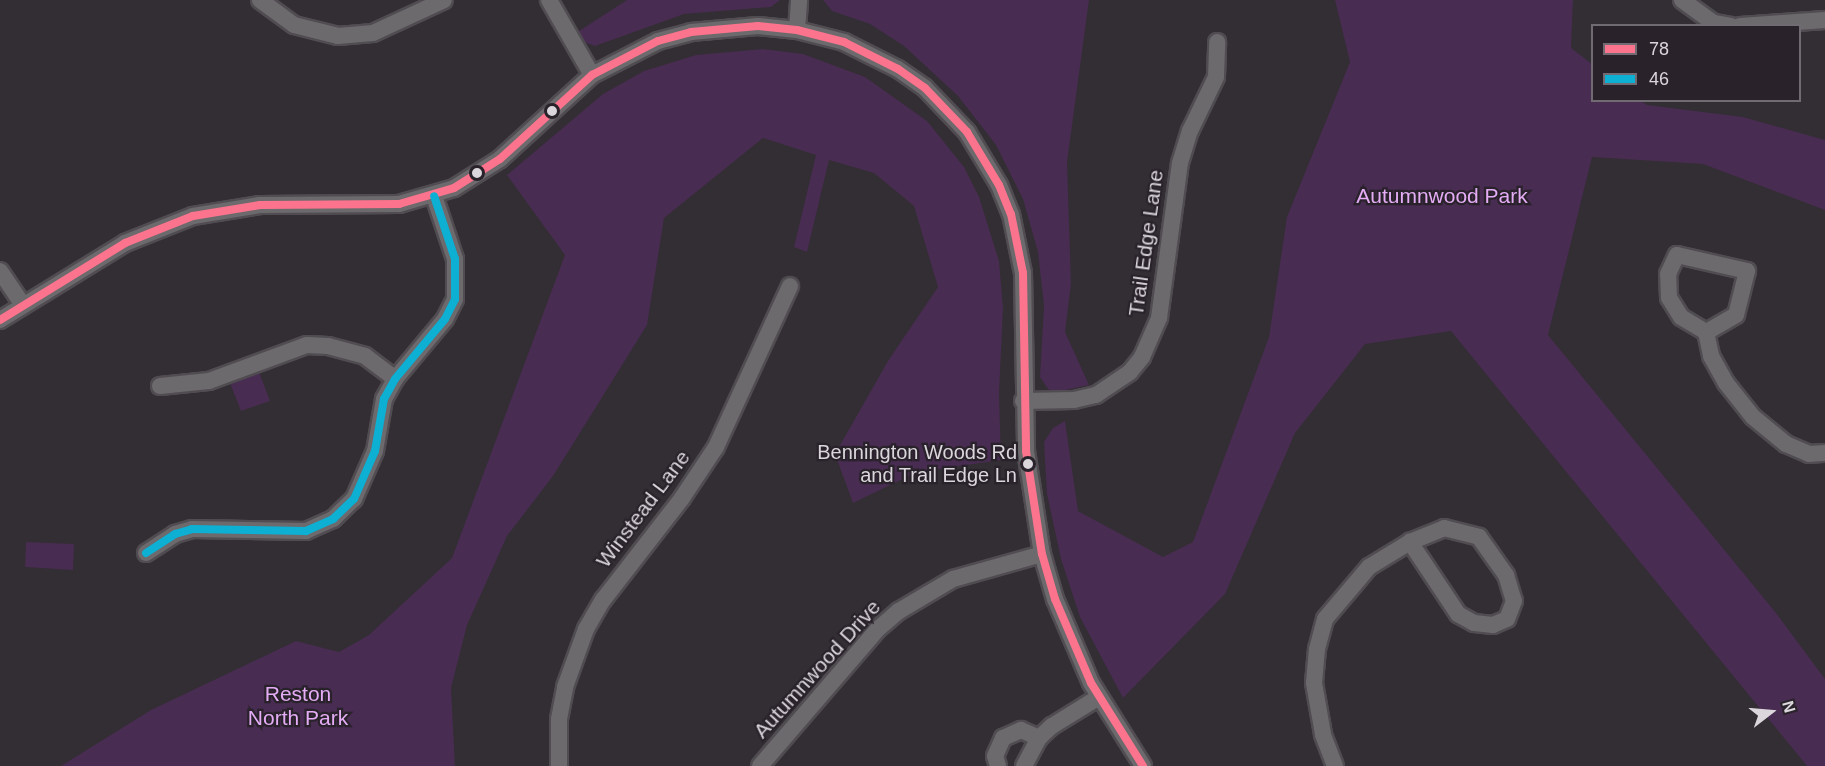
<!DOCTYPE html>
<html>
<head>
<meta charset="utf-8">
<style>
  body { margin:0 }
  #map { position:relative; width:1825px; height:766px; overflow:hidden; background:#322e33; font-family:Arial,sans-serif }
  div>[style] { position:absolute }
  .green>* { inset:0; background:#482c51 }
  .roads { filter:drop-shadow(2px 0 #504c51) drop-shadow(-2px 0 #504c51) drop-shadow(0 2px #504c51) drop-shadow(0 -2px #504c51) }
  .minor>* { height:16px; margin:-8px; padding:0 8px; transform-origin:8px; border-radius:8px; background:#6c6a6d }
  .bus-1>* { height:8px; margin:-4px; padding:0 4px; transform-origin:4px; border-radius:4px; background:#fc738d }
  .bus-2>* { height:8px; margin:-4px; padding:0 4px; transform-origin:4px; border-radius:4px; background:#0dafd3 }
  .dots>* { width:16px; height:16px; translate:-50% -50%; box-sizing:border-box; border:3px solid #29222b; border-radius:50% }
  span { translate:-50% -50%; white-space:nowrap; text-align:center; line-height:1.15; -webkit-text-stroke:4.5px #29222b; paint-order:stroke }
  .bus-label { font-size:20px; color:#dbd6dc }
  .right { translate:-100% -50%; text-align:right }
  .park-label { font-size:21px; color:#e4acf5 }
  .street-label { font-size:21px; color:#dbd6dc }
  .legend { position:absolute; left:1591px; top:24px; width:210px; height:78px; box-sizing:border-box; background:#29222b; border:2px solid #706a72; margin:0; padding:8px 10px; list-style:none; font-size:18px; color:#dbd6dc }
  .legend li { display:flex; align-items:center; gap:12px; height:30px }
  .legend b { width:30px; border:2px solid #706a72 }
  .north { position:absolute; left:1741px; top:682px; width:60px; height:60px; -webkit-text-stroke:4px #29222b; paint-order:stroke; rotate:74deg; font-size:16px; font-weight:700; line-height:24px; text-align:center; color:#dbd6dc }
  .north::after { content:''; display:block; margin:auto; width:21px; height:27px; background:#dbd6dc; clip-path:polygon(50% 0,100% 100%,50% 72%,0 100%) }
</style>
</head>
<body>
<div id="map">
  <div class="green">
    <i style="clip-path:polygon(627px 0,780px 0,771px 7px,684px 14px,595px 46px,584px 42px,576px 33px)"></i>
    <i style="clip-path:polygon(823px 0,1089px 0,1067px 162px,1071px 284px,1065px 332px,1089px 385px,1056px 392px,1048px 389px,1040px 377px,1044px 306px,1038px 252px,1023px 199px,996px 145px,958px 96px,904px 46px,870px 24px,832px 11px)"></i>
    <i style="clip-path:polygon(1335px 0,1573px 0,1571px 48px,1592px 64px,1592px 100px,1641px 101px,1647px 105px,1743px 117px,1825px 140px,1825px 210px,1703px 164px,1592px 157px,1548px 335px,1776px 613px,1825px 679px,1825px 766px,1807px 766px,1451px 331px,1365px 344px,1295px 433px,1225px 594px,1123px 698px,1080px 617px,1061px 559px,1047px 494px,1044px 442px,1053px 428px,1065px 421px,1078px 511px,1163px 557px,1193px 542px,1269px 337px,1287px 217px,1350px 62px)"></i>
    <i style="clip-path:polygon(763px 49px,803px 54px,865px 77px,927px 121px,964px 167px,979px 197px,999px 261px,1003px 308px,999px 393px,1001px 460px,917px 472px,853px 503px,835px 454px,888px 361px,938px 287px,914px 206px,874px 173px,829px 160px,807px 252px,794px 247px,816px 155px,763px 138px,664px 218px,647px 325px,553px 476px,507px 536px,467px 625px,451px 688px,455px 766px,61px 766px,151px 710px,296px 641px,339px 652px,369px 635px,452px 558px,565px 255px,507px 175px,603px 94px,644px 71px,696px 55px)"></i>
    <i style="clip-path:polygon(259px 372px,270px 401px,241px 411px,230px 383px)"></i>
    <i style="clip-path:polygon(26px 542px,74px 544px,73px 570px,25px 567px)"></i>
  </div>
  <div class="roads">
    <div class="minor">
      <i style="left:260px;top:0;width:42px;rotate:36.3deg"></i>
      <i style="left:294px;top:25px;width:45px;rotate:14deg"></i>
      <i style="left:338px;top:36px;width:35px;rotate:-5deg"></i>
      <i style="left:373px;top:33px;width:78px;rotate:-24.9deg"></i>
      <i style="left:549px;top:0;width:86px;rotate:60.2deg"></i>
      <i style="left:1682px;top:0;width:39px;rotate:36deg"></i>
      <i style="left:1714px;top:23px;width:17px;rotate:10deg"></i>
      <i style="left:1740px;top:26px;width:85px;rotate:-4deg"></i>
      <i style="left:797px;top:30px;width:30px;rotate:-86deg"></i>
      <i style="left:1677px;top:255px;width:72px;rotate:12.9deg"></i>
      <i style="left:1747px;top:271px;width:45px;rotate:104deg"></i>
      <i style="left:1736px;top:315px;width:34px;rotate:150deg"></i>
      <i style="left:1706px;top:332px;width:29px;rotate:-149deg"></i>
      <i style="left:1681px;top:317px;width:22px;rotate:-122deg"></i>
      <i style="left:1669px;top:298px;width:24px;rotate:-92deg"></i>
      <i style="left:1668px;top:274px;width:21px;rotate:-65deg"></i>
      <i style="left:0;top:271px;width:41px;rotate:55.9deg"></i>
      <i style="left:0;top:320px;width:147px;rotate:-31.6deg"></i>
      <i style="left:125px;top:243px;width:73px;rotate:-21.7deg"></i>
      <i style="left:193px;top:216px;width:68px;rotate:-9.3deg"></i>
      <i style="left:260px;top:205px;width:139px;rotate:-0.4deg"></i>
      <i style="left:399px;top:204px;width:57px;rotate:-16.2deg"></i>
      <i style="left:454px;top:188px;width:54px;rotate:-32.2deg"></i>
      <i style="left:500px;top:159px;width:125px;rotate:-42.4deg"></i>
      <i style="left:592px;top:75px;width:74px;rotate:-27.3deg"></i>
      <i style="left:658px;top:41px;width:34px;rotate:-15deg"></i>
      <i style="left:691px;top:32px;width:67px;rotate:-5.1deg"></i>
      <i style="left:758px;top:26px;width:39px;rotate:6deg"></i>
      <i style="left:797px;top:30px;width:49px;rotate:14.3deg"></i>
      <i style="left:844px;top:42px;width:60px;rotate:26.6deg"></i>
      <i style="left:898px;top:69px;width:33px;rotate:35deg"></i>
      <i style="left:925px;top:88px;width:61px;rotate:46.3deg"></i>
      <i style="left:967px;top:132px;width:62px;rotate:58.9deg"></i>
      <i style="left:999px;top:185px;width:31px;rotate:68deg"></i>
      <i style="left:1011px;top:214px;width:60px;rotate:78.5deg"></i>
      <i style="left:1023px;top:273px;width:178px;rotate:89deg"></i>
      <i style="left:1026px;top:451px;width:104px;rotate:81.2deg"></i>
      <i style="left:1042px;top:554px;width:47px;rotate:73.9deg"></i>
      <i style="left:1055px;top:599px;width:91px;rotate:66.8deg"></i>
      <i style="left:1091px;top:683px;width:98px;rotate:57.9deg"></i>
      <i style="left:1706px;top:332px;width:25px;rotate:78deg"></i>
      <i style="left:1711px;top:356px;width:31px;rotate:61deg"></i>
      <i style="left:1726px;top:383px;width:43px;rotate:51.5deg"></i>
      <i style="left:1753px;top:417px;width:43px;rotate:39.3deg"></i>
      <i style="left:1786px;top:444px;width:25px;rotate:23deg"></i>
      <i style="left:1809px;top:454px;width:16px;rotate:-4deg"></i>
      <i style="left:160px;top:386px;width:49px;rotate:-5.8deg"></i>
      <i style="left:209px;top:381px;width:104px;rotate:-20.2deg"></i>
      <i style="left:307px;top:345px;width:21px;rotate:3deg"></i>
      <i style="left:328px;top:346px;width:38px;rotate:15deg"></i>
      <i style="left:365px;top:356px;width:38px;rotate:37deg"></i>
      <i style="left:1023px;top:401px;width:51px;rotate:-1.1deg"></i>
      <i style="left:1074px;top:400px;width:23px;rotate:-13deg"></i>
      <i style="left:1096px;top:395px;width:41px;rotate:-34.1deg"></i>
      <i style="left:1130px;top:372px;width:19px;rotate:-51deg"></i>
      <i style="left:1142px;top:357px;width:43px;rotate:-66.4deg"></i>
      <i style="left:1159px;top:318px;width:156px;rotate:-82.3deg"></i>
      <i style="left:1180px;top:163px;width:34px;rotate:-73deg"></i>
      <i style="left:1190px;top:131px;width:60px;rotate:-64.3deg"></i>
      <i style="left:1216px;top:77px;width:35px;rotate:-88deg"></i>
      <i style="left:146px;top:553px;width:35px;rotate:-33deg"></i>
      <i style="left:175px;top:534px;width:18px;rotate:-16deg"></i>
      <i style="left:192px;top:529px;width:114px;rotate:1deg"></i>
      <i style="left:306px;top:531px;width:30px;rotate:-24deg"></i>
      <i style="left:333px;top:519px;width:29px;rotate:-44deg"></i>
      <i style="left:354px;top:499px;width:52px;rotate:-66.4deg"></i>
      <i style="left:375px;top:451px;width:53px;rotate:-80.2deg"></i>
      <i style="left:384px;top:399px;width:23px;rotate:-61deg"></i>
      <i style="left:395px;top:379px;width:78px;rotate:-50.2deg"></i>
      <i style="left:445px;top:319px;width:22px;rotate:-63deg"></i>
      <i style="left:455px;top:299px;width:40px;rotate:-90deg"></i>
      <i style="left:455px;top:259px;width:66px;rotate:-108.4deg"></i>
      <i style="left:559px;top:766px;width:47px;rotate:-90deg"></i>
      <i style="left:559px;top:719px;width:33px;rotate:-79deg"></i>
      <i style="left:565px;top:687px;width:62px;rotate:-70.1deg"></i>
      <i style="left:586px;top:629px;width:34px;rotate:-60deg"></i>
      <i style="left:603px;top:600px;width:129px;rotate:-52.2deg"></i>
      <i style="left:682px;top:498px;width:61px;rotate:-56.3deg"></i>
      <i style="left:716px;top:447px;width:177px;rotate:-65.3deg"></i>
      <i style="left:760px;top:766px;width:181px;rotate:-49.3deg"></i>
      <i style="left:878px;top:629px;width:28px;rotate:-41deg"></i>
      <i style="left:899px;top:611px;width:63px;rotate:-30.7deg"></i>
      <i style="left:953px;top:579px;width:92px;rotate:-15.7deg"></i>
      <i style="left:998px;top:766px;width:10px;rotate:-107deg"></i>
      <i style="left:995px;top:756px;width:20px;rotate:-66deg"></i>
      <i style="left:1003px;top:738px;width:20px;rotate:-24deg"></i>
      <i style="left:1021px;top:730px;width:20px;rotate:24deg"></i>
      <i style="left:1024px;top:766px;width:32px;rotate:-62deg"></i>
      <i style="left:1039px;top:738px;width:18px;rotate:-43deg"></i>
      <i style="left:1052px;top:726px;width:55px;rotate:-31.7deg"></i>
      <i style="left:1335px;top:766px;width:34px;rotate:-111deg"></i>
      <i style="left:1323px;top:734px;width:52px;rotate:-100deg"></i>
      <i style="left:1314px;top:683px;width:34px;rotate:-85deg"></i>
      <i style="left:1317px;top:649px;width:31px;rotate:-75deg"></i>
      <i style="left:1325px;top:619px;width:68px;rotate:-49.8deg"></i>
      <i style="left:1369px;top:567px;width:48px;rotate:-31.4deg"></i>
      <i style="left:1410px;top:542px;width:37px;rotate:-22deg"></i>
      <i style="left:1444px;top:528px;width:36px;rotate:14deg"></i>
      <i style="left:1479px;top:537px;width:47px;rotate:54.6deg"></i>
      <i style="left:1506px;top:575px;width:27px;rotate:73deg"></i>
      <i style="left:1514px;top:601px;width:19px;rotate:111deg"></i>
      <i style="left:1507px;top:619px;width:15px;rotate:157deg"></i>
      <i style="left:1493px;top:625px;width:19px;rotate:-174deg"></i>
      <i style="left:1474px;top:623px;width:18px;rotate:-151deg"></i>
      <i style="left:1458px;top:614px;width:87px;rotate:-123.7deg"></i>
    </div>
  </div>
  <div class="bus-1">
    <i style="left:0;top:320px;width:147px;rotate:-31.6deg"></i>
    <i style="left:125px;top:243px;width:73px;rotate:-21.7deg"></i>
    <i style="left:193px;top:216px;width:68px;rotate:-9.3deg"></i>
    <i style="left:260px;top:205px;width:139px;rotate:-0.4deg"></i>
    <i style="left:399px;top:204px;width:57px;rotate:-16.2deg"></i>
    <i style="left:454px;top:188px;width:54px;rotate:-32.2deg"></i>
    <i style="left:500px;top:159px;width:125px;rotate:-42.4deg"></i>
    <i style="left:592px;top:75px;width:74px;rotate:-27.3deg"></i>
    <i style="left:658px;top:41px;width:34px;rotate:-15deg"></i>
    <i style="left:691px;top:32px;width:67px;rotate:-5.1deg"></i>
    <i style="left:758px;top:26px;width:39px;rotate:6deg"></i>
    <i style="left:797px;top:30px;width:49px;rotate:14.3deg"></i>
    <i style="left:844px;top:42px;width:60px;rotate:26.6deg"></i>
    <i style="left:898px;top:69px;width:33px;rotate:35deg"></i>
    <i style="left:925px;top:88px;width:61px;rotate:46.3deg"></i>
    <i style="left:967px;top:132px;width:62px;rotate:58.9deg"></i>
    <i style="left:999px;top:185px;width:31px;rotate:68deg"></i>
    <i style="left:1011px;top:214px;width:60px;rotate:78.5deg"></i>
    <i style="left:1023px;top:273px;width:178px;rotate:89deg"></i>
    <i style="left:1026px;top:451px;width:104px;rotate:81.2deg"></i>
    <i style="left:1042px;top:554px;width:47px;rotate:73.9deg"></i>
    <i style="left:1055px;top:599px;width:91px;rotate:66.8deg"></i>
    <i style="left:1091px;top:683px;width:98px;rotate:57.9deg"></i>
  </div>
  <div class="bus-2">
    <i style="left:146px;top:553px;width:35px;rotate:-33deg"></i>
    <i style="left:175px;top:534px;width:18px;rotate:-16deg"></i>
    <i style="left:192px;top:529px;width:114px;rotate:1deg"></i>
    <i style="left:306px;top:531px;width:30px;rotate:-24deg"></i>
    <i style="left:333px;top:519px;width:29px;rotate:-44deg"></i>
    <i style="left:354px;top:499px;width:52px;rotate:-66.4deg"></i>
    <i style="left:375px;top:451px;width:53px;rotate:-80.2deg"></i>
    <i style="left:384px;top:399px;width:23px;rotate:-61deg"></i>
    <i style="left:395px;top:379px;width:78px;rotate:-50.2deg"></i>
    <i style="left:445px;top:319px;width:22px;rotate:-63deg"></i>
    <i style="left:455px;top:299px;width:40px;rotate:-90deg"></i>
    <i style="left:455px;top:259px;width:66px;rotate:-108.4deg"></i>
  </div>
  <div class="dots">
    <i style="left:552px;top:111px;background:#dbd6dc"></i>
    <i style="left:477px;top:173px;background:#dbd6dc"></i>
    <i style="left:1028px;top:464px;background:#dbd6dc"></i>
  </div>
  <div class="bus-label">
    <span class="right" style="left:1017px;top:464px">Bennington Woods Rd<br>and Trail Edge Ln</span>
  </div>
  <div class="park-label">
    <span style="left:1442px;top:196px">Autumnwood Park</span>
    <span style="left:298px;top:706px">Reston<br>North Park</span>
  </div>
  <div class="street-label">
    <span style="left:1146px;top:243px;rotate:-82deg">Trail Edge Lane</span>
    <span style="left:643px;top:509px;rotate:-53deg">Winstead Lane</span>
    <span style="left:817px;top:669px;rotate:-48deg">Autumnwood Drive</span>
  </div>
  <ul class="legend">
  <li><b style="height:8px;background:#fc738d"></b>78</li>
  <li><b style="height:8px;background:#0dafd3"></b>46</li>
  </ul>
  <div class="north">N</div>
</div>
</body>
</html>
